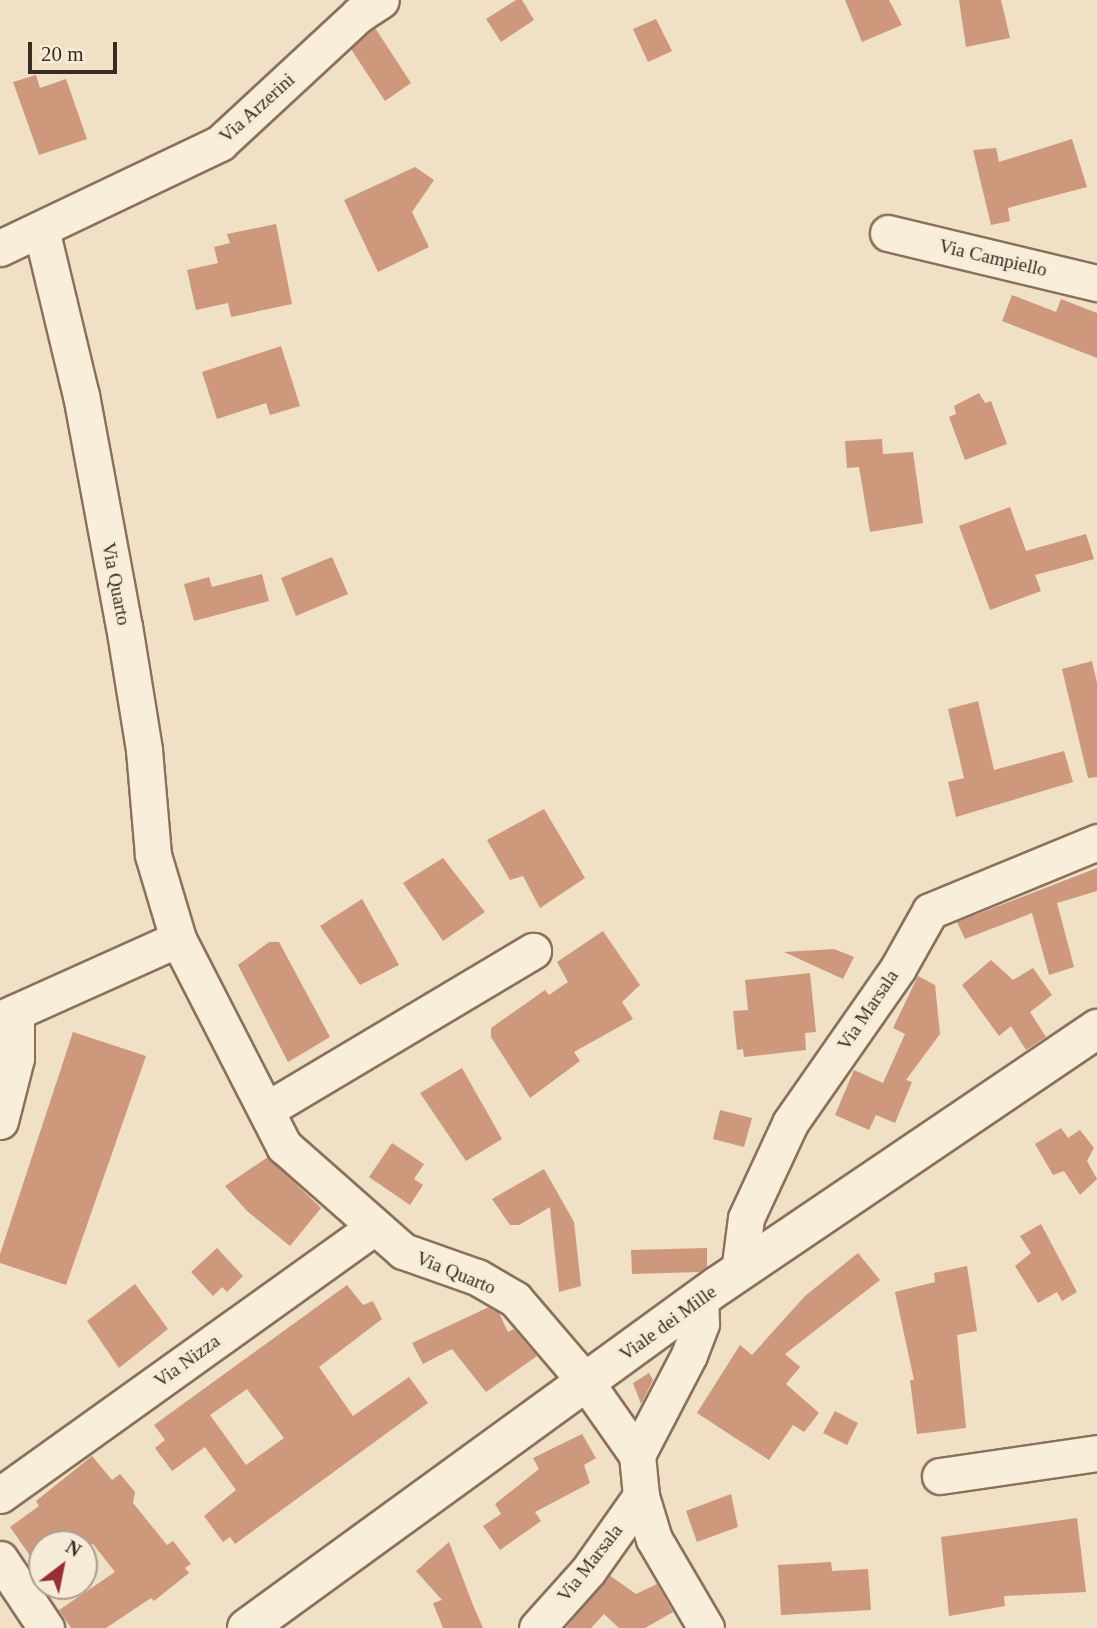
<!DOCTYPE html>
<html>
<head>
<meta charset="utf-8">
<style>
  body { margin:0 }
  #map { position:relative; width:1097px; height:1628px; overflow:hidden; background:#efe0c6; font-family:"Times New Roman",serif }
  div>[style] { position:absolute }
  .building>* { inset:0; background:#cd987c }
  .roads { filter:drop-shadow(2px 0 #8a715c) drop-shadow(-2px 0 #8a715c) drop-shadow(0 2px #8a715c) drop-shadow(0 -2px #8a715c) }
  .street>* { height:35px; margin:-17.5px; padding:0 17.5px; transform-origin:17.5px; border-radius:17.5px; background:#f9eeda }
  .secondary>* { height:38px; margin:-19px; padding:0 19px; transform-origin:19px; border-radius:19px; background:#f9eeda }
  span { translate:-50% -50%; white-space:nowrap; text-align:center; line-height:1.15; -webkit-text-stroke:7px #f6ebd6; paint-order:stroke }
  .street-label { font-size:19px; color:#3a2b20 }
  .north { position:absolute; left:28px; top:1530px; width:70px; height:70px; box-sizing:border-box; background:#f6ebd6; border:2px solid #ab9e8d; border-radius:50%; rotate:32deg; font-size:19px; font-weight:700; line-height:28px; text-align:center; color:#3a2b20 }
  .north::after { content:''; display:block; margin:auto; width:24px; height:32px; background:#992c34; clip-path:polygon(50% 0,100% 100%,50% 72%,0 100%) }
  .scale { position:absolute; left:28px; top:42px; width:89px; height:32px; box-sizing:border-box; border:4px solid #3a2b20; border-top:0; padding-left:9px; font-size:21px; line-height:24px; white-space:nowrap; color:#3a2b20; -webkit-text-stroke:5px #f6ebd6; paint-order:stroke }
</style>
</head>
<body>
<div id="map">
  <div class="building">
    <i style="clip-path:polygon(516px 0,522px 0,534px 20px,501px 42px,486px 19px)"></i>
    <i style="clip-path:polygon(845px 0,889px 0,902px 25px,862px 42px)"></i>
    <i style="clip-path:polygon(959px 0,1001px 0,1010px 38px,966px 47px)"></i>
    <i style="clip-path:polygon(656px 19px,672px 51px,648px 62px,633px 29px)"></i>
    <i style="clip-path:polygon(375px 28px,411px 83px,385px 101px,351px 49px)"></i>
    <i style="clip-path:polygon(36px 75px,40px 88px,66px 79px,87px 139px,39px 155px,13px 82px)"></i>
    <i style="clip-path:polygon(1072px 139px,1087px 187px,1008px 208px,1010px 221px,991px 225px,973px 150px,996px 148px,999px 162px)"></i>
    <i style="clip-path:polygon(415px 167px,434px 180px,412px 212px,429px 247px,378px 272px,344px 200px)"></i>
    <i style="clip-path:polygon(276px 224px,292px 304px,231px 317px,228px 303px,196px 310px,187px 270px,218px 263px,214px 247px,230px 243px,227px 234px)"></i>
    <i style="clip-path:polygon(1012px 295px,1056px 312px,1061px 299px,1097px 313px,1097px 358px,1002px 321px)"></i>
    <i style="clip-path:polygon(281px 346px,300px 406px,270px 415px,266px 403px,217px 419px,202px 372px)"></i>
    <i style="clip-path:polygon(979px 393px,985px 403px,991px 401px,1007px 444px,965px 460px,949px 417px,956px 414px,954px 406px)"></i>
    <i style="clip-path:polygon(882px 439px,883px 454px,913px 452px,923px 523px,870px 532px,859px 467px,847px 468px,845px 441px)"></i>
    <i style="clip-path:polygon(1010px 507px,1026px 551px,1086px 534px,1094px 559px,1035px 575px,1041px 591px,990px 610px,959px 526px)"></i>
    <i style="clip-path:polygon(332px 557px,348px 594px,296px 616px,281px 578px)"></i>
    <i style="clip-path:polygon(262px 574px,269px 601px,194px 621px,184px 584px,209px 577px,212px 587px)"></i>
    <i style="clip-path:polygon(1092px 661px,1097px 683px,1097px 777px,1088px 778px,1062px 669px)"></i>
    <i style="clip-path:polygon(978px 701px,994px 770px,1064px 751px,1073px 782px,956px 817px,948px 782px,964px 778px,948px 709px)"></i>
    <i style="clip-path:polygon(544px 809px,585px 878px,540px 908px,523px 876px,510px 880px,487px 840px)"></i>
    <i style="clip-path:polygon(443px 858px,485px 912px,443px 941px,403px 883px)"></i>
    <i style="clip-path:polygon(1097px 868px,1097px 891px,1057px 903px,1074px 967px,1049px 975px,1032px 913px,965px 939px,957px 922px)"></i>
    <i style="clip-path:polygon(362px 899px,399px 965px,360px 985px,320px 926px)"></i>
    <i style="clip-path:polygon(603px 931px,640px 985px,622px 1002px,633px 1019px,574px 1052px,580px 1061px,530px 1098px,491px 1037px,491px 1028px,545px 990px,549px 995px,568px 982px,557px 962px)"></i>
    <i style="clip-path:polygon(269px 942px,279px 942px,330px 1037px,288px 1062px,238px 965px)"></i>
    <i style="clip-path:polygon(834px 949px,854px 957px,843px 979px,784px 952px)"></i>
    <i style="clip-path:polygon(991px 960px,1013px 980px,1033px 968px,1052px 995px,1030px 1012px,1046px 1037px,1026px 1050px,1011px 1026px,999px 1036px,962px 985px)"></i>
    <i style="clip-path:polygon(810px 973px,816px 1032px,805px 1033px,806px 1050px,744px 1057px,743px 1049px,737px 1050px,733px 1011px,748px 1010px,745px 980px)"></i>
    <i style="clip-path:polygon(918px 976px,935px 985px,940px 1034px,906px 1080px,912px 1082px,895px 1123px,876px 1115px,869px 1130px,835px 1115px,854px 1070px,883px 1083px,905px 1034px,893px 1028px)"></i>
    <i style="clip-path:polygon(73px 1032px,146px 1056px,66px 1285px,0 1263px,0 1254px)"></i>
    <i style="clip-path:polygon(462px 1068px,502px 1139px,466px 1161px,420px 1093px)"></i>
    <i style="clip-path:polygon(720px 1110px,752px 1118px,744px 1147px,713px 1139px)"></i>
    <i style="clip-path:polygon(1061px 1128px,1068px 1138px,1080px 1130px,1094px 1148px,1087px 1161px,1097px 1179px,1080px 1195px,1064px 1171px,1053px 1175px,1035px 1144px)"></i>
    <i style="clip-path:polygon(392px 1143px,424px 1164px,414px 1179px,423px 1185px,410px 1205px,369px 1177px)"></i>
    <i style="clip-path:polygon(268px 1157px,321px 1208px,290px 1246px,247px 1211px,225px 1186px)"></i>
    <i style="clip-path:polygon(544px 1169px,574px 1222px,581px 1286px,559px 1292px,550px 1207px,519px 1225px,510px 1225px,492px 1199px)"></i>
    <i style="clip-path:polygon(1041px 1224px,1077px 1292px,1062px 1301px,1057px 1292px,1038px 1303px,1015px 1266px,1031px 1253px,1020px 1236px)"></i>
    <i style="clip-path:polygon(217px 1248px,243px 1276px,227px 1292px,222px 1287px,213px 1296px,191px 1272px)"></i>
    <i style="clip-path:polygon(707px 1248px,707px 1266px,700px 1272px,632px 1274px,631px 1250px)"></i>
    <i style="clip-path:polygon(858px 1253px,880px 1280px,785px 1354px,800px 1367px,786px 1384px,819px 1413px,804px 1432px,793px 1425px,769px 1460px,697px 1413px,740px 1345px,752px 1355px,805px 1296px)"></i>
    <i style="clip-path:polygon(967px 1266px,977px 1331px,957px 1335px,966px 1428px,917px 1434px,910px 1380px,914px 1380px,895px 1292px,935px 1282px,934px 1273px)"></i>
    <i style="clip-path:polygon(135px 1284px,168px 1329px,119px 1368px,87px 1321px)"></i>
    <i style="clip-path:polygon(evenodd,347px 1285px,363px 1305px,373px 1301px,382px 1319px,319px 1367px,353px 1416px,409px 1377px,428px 1403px,235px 1544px,230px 1537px,223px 1542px,204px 1516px,236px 1490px,205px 1447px,172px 1471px,155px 1448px,165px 1440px,154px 1425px,347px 1285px,247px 1389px,284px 1438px,246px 1465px,210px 1415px,247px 1389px)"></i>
    <i style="clip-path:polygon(489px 1307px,499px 1313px,508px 1332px,514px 1329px,537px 1356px,486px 1392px,452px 1349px,423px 1364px,412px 1343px)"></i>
    <i style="clip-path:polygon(649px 1373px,653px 1380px,641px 1404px,633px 1383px)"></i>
    <i style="clip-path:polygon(835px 1411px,858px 1423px,847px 1445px,823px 1433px)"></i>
    <i style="clip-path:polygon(582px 1434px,596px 1458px,584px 1465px,590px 1483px,535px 1512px,541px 1521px,500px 1550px,483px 1526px,501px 1514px,495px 1504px,539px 1469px,533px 1458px)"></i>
    <i style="clip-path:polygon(92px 1456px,112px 1480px,120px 1474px,135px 1492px,133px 1503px,167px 1545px,173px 1541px,191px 1564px,185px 1568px,189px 1573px,154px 1601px,151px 1598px,106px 1628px,71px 1628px,59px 1610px,115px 1572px,93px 1544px,42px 1544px,42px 1573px,10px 1527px,39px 1506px,36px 1501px)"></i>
    <i style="clip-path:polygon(731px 1494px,738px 1527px,697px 1542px,686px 1511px)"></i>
    <i style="clip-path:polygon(1077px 1518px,1086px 1592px,1004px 1596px,1005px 1606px,949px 1616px,941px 1537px)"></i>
    <i style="clip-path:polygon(449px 1542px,473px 1605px,483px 1628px,443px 1628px,433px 1603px,442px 1600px,416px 1571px)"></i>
    <i style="clip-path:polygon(831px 1562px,832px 1571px,868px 1569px,871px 1610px,781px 1615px,778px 1565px)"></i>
    <i style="clip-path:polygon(609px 1575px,636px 1594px,657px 1584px,673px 1612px,645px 1628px,619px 1628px,604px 1614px,591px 1628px,566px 1628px)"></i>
  </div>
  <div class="roads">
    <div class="street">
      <i style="left:41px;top:229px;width:171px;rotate:76.5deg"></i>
      <i style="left:81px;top:395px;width:235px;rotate:79.5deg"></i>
      <i style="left:124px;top:626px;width:126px;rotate:80.8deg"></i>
      <i style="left:144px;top:750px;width:105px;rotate:85.1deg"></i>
      <i style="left:153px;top:855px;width:88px;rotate:73.4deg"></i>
      <i style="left:178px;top:939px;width:233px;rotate:62.9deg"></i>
      <i style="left:284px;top:1146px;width:159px;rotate:41.4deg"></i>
      <i style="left:403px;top:1251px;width:78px;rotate:19.4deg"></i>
      <i style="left:477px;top:1277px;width:44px;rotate:30.1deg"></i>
      <i style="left:515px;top:1299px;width:108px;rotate:49.5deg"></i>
      <i style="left:585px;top:1381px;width:90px;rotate:54.9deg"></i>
      <i style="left:637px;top:1455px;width:41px;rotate:84.4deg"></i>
      <i style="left:641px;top:1496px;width:45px;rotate:73.2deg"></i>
      <i style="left:654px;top:1539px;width:103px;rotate:59.7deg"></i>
      <i style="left:888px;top:233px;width:215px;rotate:13.5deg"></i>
      <i style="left:0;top:248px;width:244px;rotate:-25.5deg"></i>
      <i style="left:220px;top:143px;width:188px;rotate:-42.8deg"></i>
      <i style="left:358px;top:15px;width:27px;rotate:-33deg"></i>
      <i style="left:0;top:1019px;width:195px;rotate:-24.2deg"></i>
      <i style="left:266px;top:1110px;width:311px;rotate:-30.8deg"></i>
      <i style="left:0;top:1121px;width:65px;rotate:-75.7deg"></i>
      <i style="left:16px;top:1058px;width:46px;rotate:-90deg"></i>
      <i style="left:739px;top:1272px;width:54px;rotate:-82.6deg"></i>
      <i style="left:746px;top:1218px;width:105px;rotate:-65.1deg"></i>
      <i style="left:790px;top:1123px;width:189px;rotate:-55.1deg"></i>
      <i style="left:898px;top:968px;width:65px;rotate:-60.7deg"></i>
      <i style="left:930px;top:911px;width:181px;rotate:-22.4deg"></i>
      <i style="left:637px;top:1455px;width:113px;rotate:-62.5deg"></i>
      <i style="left:689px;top:1355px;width:34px;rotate:-69deg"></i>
      <i style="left:701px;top:1323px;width:24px;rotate:-92deg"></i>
      <i style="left:940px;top:1476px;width:159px;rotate:-8.3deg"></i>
      <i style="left:0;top:1495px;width:461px;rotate:-35.6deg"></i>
      <i style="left:0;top:1559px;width:83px;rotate:56.3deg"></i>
      <i style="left:537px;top:1628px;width:76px;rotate:-48.2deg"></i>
      <i style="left:588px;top:1571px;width:92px;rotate:-54.8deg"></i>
    </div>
    <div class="secondary">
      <i style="left:247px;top:1628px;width:583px;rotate:-36.01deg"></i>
      <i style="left:719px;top:1285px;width:457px;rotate:-34.1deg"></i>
    </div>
  </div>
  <div class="street-label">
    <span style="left:257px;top:108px;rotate:-42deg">Via Arzerini</span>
    <span style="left:993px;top:258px;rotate:13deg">Via Campiello</span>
    <span style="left:116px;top:584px;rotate:79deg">Via Quarto</span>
    <span style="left:868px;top:1010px;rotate:-56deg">Via Marsala</span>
    <span style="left:456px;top:1273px;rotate:22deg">Via Quarto</span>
    <span style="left:668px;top:1323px;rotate:-36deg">Viale dei Mille</span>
    <span style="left:187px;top:1361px;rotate:-36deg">Via Nizza</span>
    <span style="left:590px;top:1563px;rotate:-52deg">Via Marsala</span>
  </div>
  <div class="north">N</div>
  <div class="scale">20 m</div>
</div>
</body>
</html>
